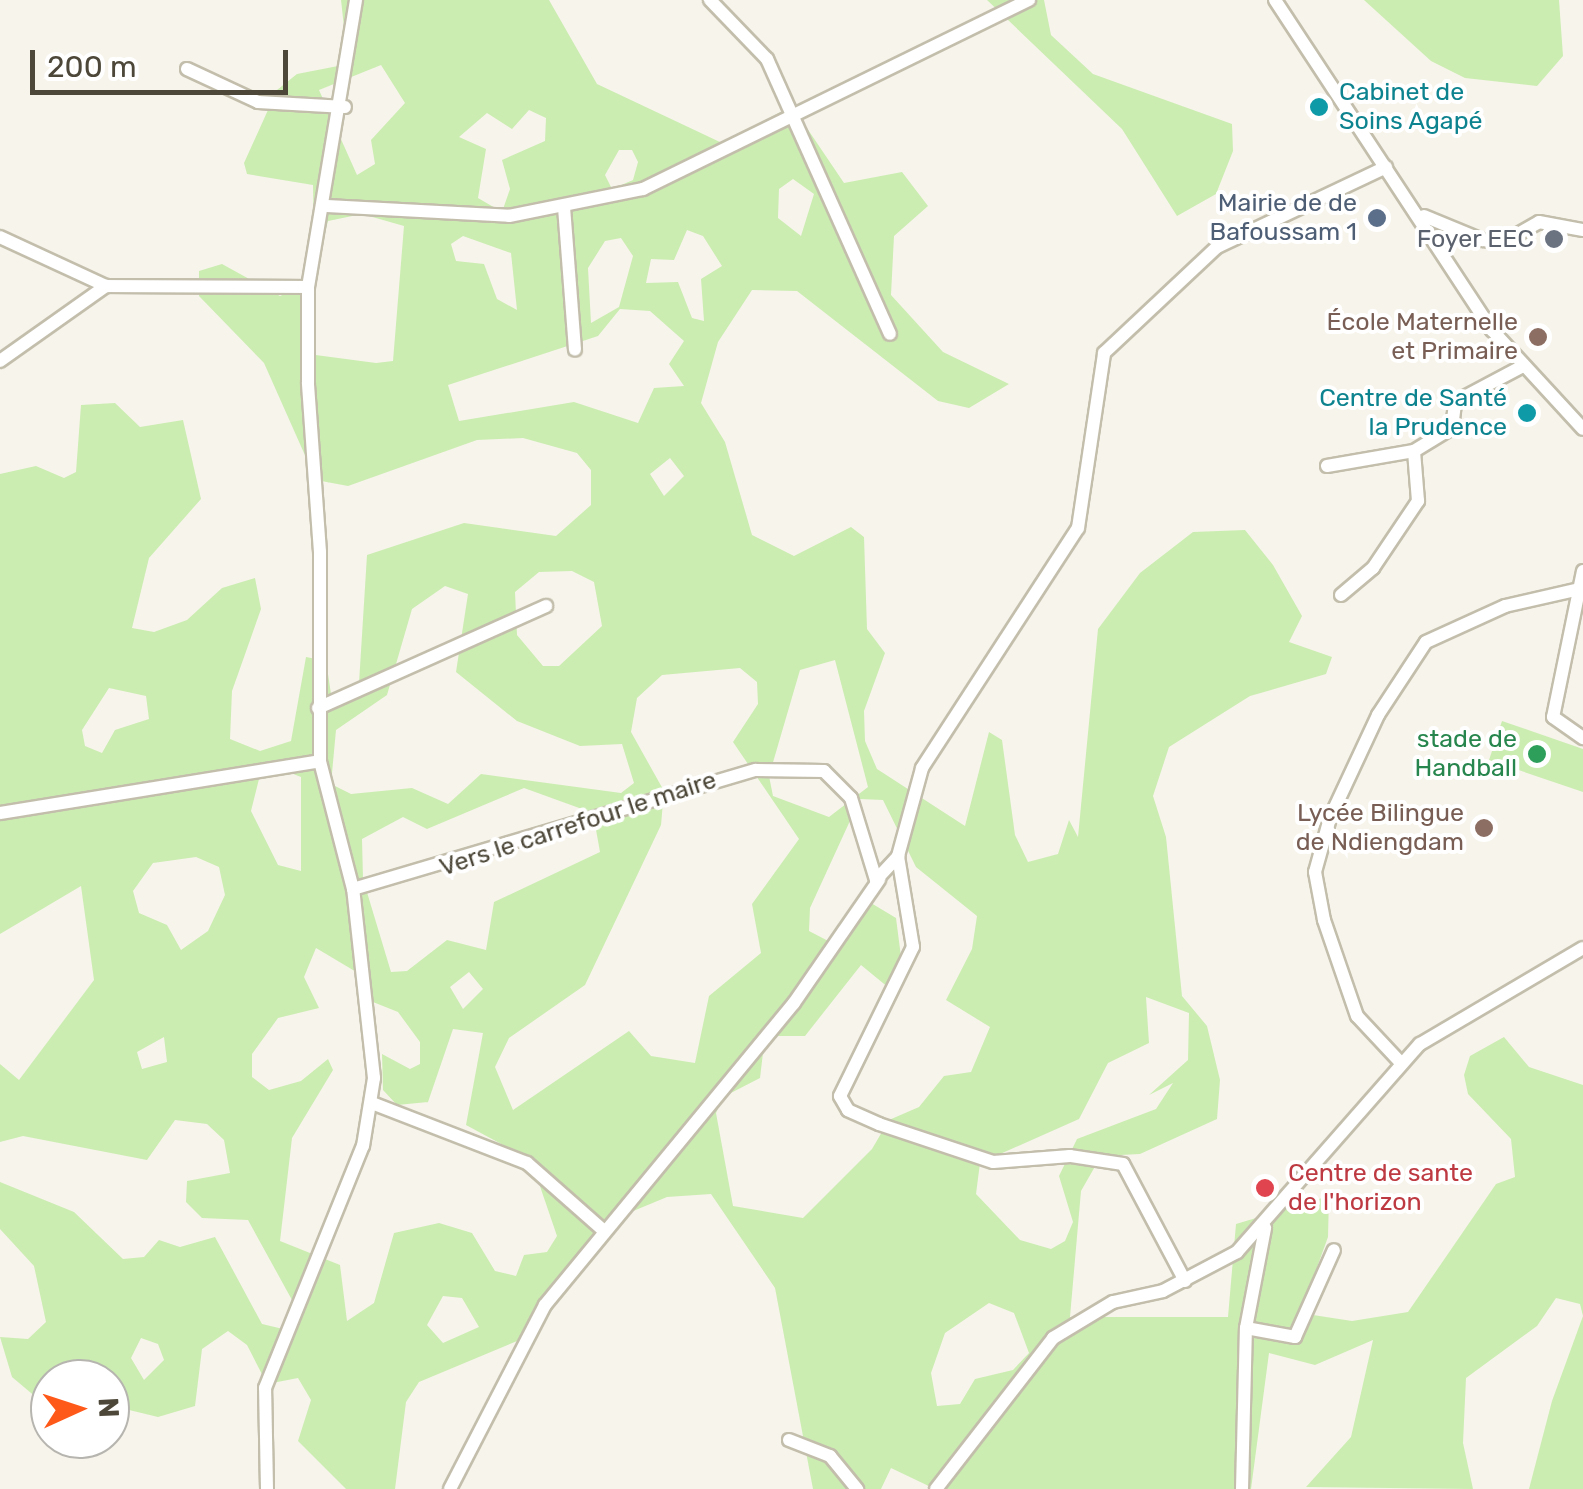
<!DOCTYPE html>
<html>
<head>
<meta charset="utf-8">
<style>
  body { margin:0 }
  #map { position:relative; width:1583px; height:1489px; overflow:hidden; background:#f7f4eb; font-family:Rubik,sans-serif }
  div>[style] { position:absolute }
  .green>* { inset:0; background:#cbedb1 }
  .roads { filter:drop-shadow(2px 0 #c3beac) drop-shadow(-2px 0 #c3beac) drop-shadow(0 2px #c3beac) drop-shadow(0 -2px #c3beac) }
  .minor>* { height:12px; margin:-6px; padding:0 6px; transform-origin:6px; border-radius:6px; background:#fff }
  .dots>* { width:28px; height:28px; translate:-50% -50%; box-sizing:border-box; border:5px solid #fff; border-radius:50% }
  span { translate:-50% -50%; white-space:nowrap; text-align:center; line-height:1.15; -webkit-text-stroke:8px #fff; paint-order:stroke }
  .culture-label { font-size:25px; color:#0d838f }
  .left { translate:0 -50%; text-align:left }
  .right { translate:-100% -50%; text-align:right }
  .service-label { font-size:25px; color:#4e5e75 }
  .worship-label { font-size:25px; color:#5b616d }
  .education-label { font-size:25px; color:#785e54 }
  .leisure-label { font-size:25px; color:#27864d }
  .street-label { font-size:25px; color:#4c4738 }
  .health-label { font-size:25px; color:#be3a42 }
  .north { position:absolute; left:30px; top:1359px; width:100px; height:100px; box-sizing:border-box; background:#fff; border:2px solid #b7b5af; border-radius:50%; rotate:87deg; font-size:28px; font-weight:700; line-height:40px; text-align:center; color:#4c4738 }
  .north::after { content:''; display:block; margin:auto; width:35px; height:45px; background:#ff591a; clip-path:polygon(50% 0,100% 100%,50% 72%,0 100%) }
  .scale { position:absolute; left:30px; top:50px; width:258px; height:45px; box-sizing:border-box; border:5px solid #4c4738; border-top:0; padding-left:12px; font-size:30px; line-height:35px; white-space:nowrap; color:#4c4738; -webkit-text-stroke:8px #fff; paint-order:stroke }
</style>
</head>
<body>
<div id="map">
  <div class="green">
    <i style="clip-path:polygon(evenodd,341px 0,549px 0,597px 84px,722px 143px,792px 106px,844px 183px,902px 172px,928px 206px,894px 236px,891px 295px,943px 352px,1009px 384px,969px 408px,938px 401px,797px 291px,752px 290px,718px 342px,701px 403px,725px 442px,752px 535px,794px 556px,851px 527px,864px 537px,867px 629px,885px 653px,864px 711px,865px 741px,877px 769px,965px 826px,989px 732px,1002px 740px,1015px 835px,1028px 862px,1058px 854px,1069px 820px,1078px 837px,1098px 629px,1140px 573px,1193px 532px,1245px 530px,1273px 565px,1302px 616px,1289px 642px,1332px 657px,1326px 674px,1250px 696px,1169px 747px,1153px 796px,1166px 837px,1182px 996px,1207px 1026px,1220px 1080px,1217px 1119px,1140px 1154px,1101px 1156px,1081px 1191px,1070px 1317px,1228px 1317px,1236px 1224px,1329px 1196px,1328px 1237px,1307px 1295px,1313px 1315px,1352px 1321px,1408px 1312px,1496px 1184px,1515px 1177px,1511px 1139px,1468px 1094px,1464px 1075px,1470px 1056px,1504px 1037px,1529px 1067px,1583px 1085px,1583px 1316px,1580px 1304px,1556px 1298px,1537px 1326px,1466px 1378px,1463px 1443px,1473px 1489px,1306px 1487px,1351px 1437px,1373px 1340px,1315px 1365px,1269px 1353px,1251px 1489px,935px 1489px,891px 1468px,881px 1489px,813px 1489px,775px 1288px,711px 1194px,667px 1197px,602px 1224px,522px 1339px,419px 1382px,406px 1402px,395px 1489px,346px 1489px,298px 1441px,311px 1400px,298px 1378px,267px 1384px,247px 1345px,228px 1331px,202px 1349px,195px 1406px,158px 1417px,125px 1409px,110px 1417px,110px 1379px,50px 1379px,50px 1409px,12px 1377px,0 1337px,28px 1339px,46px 1322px,34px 1266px,0 1229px,0 1182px,74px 1212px,123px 1259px,144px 1257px,159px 1240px,180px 1247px,215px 1237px,262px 1324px,283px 1329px,292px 1300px,248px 1220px,202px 1218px,186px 1202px,187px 1181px,230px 1173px,224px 1140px,207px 1124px,175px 1120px,147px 1160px,23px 1136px,0 1142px,0 1064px,19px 1080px,94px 980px,81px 886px,0 934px,0 474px,36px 466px,64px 478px,76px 472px,81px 405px,115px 403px,140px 427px,183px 420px,201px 499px,149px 558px,132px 628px,154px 632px,187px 620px,222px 588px,255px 578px,261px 609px,232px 691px,230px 739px,260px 751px,291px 741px,306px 657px,326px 661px,331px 694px,341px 698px,359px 683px,367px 555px,464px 523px,556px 536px,591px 505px,591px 470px,577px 453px,523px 438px,477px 440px,348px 486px,316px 480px,264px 363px,199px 296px,199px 271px,222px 264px,280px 296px,300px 287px,314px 241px,313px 185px,247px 174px,244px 163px,277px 90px,297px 74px,338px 66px,346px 45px,341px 0,381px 65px,405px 103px,371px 140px,375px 164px,357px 175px,319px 90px,381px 65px,341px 0,487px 113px,512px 129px,529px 110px,546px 118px,545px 141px,502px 160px,510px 189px,502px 212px,478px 198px,486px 149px,459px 137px,487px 113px,341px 0,619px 150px,632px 150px,638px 162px,633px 180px,612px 189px,605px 175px,619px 150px,341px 0,793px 179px,814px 194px,801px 236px,778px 218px,779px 189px,793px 179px,341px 0,362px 214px,404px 226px,393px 361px,376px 363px,308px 354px,308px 300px,328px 221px,362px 214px,341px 0,687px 230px,703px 236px,722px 266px,701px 279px,704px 321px,692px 318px,678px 282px,646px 283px,651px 259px,674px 260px,687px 230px,341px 0,463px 236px,511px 253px,517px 310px,497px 299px,484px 264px,456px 261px,451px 244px,463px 236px,341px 0,621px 238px,633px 256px,619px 307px,591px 323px,588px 268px,605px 241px,621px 238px,341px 0,620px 309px,650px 311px,684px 341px,669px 364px,684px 386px,654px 388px,638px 423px,574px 402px,459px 421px,448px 385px,598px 336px,620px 309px,341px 0,670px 458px,684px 476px,664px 496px,650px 474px,670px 458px,341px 0,572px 571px,594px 582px,602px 626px,559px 666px,543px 666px,517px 635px,515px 592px,539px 572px,572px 571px,341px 0,445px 586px,468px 594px,456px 672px,517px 721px,580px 746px,622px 744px,634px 783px,621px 793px,481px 774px,448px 804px,412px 788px,351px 794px,331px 784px,336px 730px,387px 695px,412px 609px,445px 586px,341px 0,835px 660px,868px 787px,829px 817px,773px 796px,769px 776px,800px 670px,835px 660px,341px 0,740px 668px,757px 682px,758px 704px,733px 742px,799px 839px,752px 904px,761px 953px,709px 996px,695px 1063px,651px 1056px,629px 1031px,513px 1110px,495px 1067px,509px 1038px,585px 985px,661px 825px,664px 791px,631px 732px,637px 698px,662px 675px,740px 668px,341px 0,109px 688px,146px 696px,149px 719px,115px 730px,102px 753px,85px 746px,82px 730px,109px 688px,341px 0,278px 768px,301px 777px,301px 871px,278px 865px,251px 811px,259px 779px,278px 768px,341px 0,524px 788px,593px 813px,600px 852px,494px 902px,486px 950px,447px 940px,407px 971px,391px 972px,363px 879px,362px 839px,403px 817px,427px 829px,524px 788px,341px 0,860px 799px,883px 800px,916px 867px,977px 916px,972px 949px,946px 1000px,990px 1027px,971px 1072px,944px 1076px,919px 1107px,889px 1120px,872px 1149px,803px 1218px,733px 1206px,716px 1113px,723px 1097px,760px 1078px,765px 1036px,805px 1036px,861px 965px,889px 988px,903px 972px,896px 918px,861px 897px,834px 944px,809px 931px,810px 908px,860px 799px,341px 0,196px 857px,219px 867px,225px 895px,208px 931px,181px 950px,167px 925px,139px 913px,133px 891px,153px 863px,196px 857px,341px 0,316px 948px,363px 976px,368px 1000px,398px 1012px,420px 1042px,420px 1064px,410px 1069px,382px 1054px,383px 1090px,397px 1105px,428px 1102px,453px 1029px,483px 1033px,466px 1125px,531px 1160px,557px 1236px,547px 1252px,524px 1255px,516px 1276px,495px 1271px,472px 1233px,439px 1223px,394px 1233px,374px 1303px,347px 1321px,340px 1265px,280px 1241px,292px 1138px,333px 1070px,328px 1059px,301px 1081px,269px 1090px,252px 1077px,252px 1054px,278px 1018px,319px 1008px,304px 977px,316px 948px,341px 0,469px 972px,483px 989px,463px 1009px,450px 987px,469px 972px,341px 0,1146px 997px,1189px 1013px,1188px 1060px,1149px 1095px,1173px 1083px,1156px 1109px,1077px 1139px,1059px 1176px,1073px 1222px,1065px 1241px,1051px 1249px,1020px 1240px,976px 1194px,980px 1163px,1079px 1119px,1108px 1063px,1149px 1043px,1146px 997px,341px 0,164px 1037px,167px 1062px,142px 1069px,137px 1052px,164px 1037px,341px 0,443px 1296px,462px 1298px,479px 1327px,443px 1343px,427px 1325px,443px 1296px,341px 0,989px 1303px,1014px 1313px,1029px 1353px,1013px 1370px,975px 1379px,960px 1404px,937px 1406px,931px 1373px,945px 1333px,989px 1303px,341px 0,141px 1338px,158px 1344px,164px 1360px,144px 1380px,131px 1358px,141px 1338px)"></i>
    <i style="clip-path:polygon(987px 0,1044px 0,1051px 35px,1093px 74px,1232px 124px,1233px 151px,1216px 194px,1177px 216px,1122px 129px)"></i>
    <i style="clip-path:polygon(1364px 0,1559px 0,1563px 56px,1537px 86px,1465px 78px,1431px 61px)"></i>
    <i style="clip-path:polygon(1502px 721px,1583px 749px,1583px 792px,1489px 760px)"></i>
    <i style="clip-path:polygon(1583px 1316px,1583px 1489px,1529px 1489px,1552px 1401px)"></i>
  </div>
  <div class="roads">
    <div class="minor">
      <i style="left:710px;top:0;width:82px;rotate:46deg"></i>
      <i style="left:767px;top:59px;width:301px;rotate:65.9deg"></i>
      <i style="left:1275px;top:0;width:395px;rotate:56.7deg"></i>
      <i style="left:1492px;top:330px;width:134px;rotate:47.4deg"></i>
      <i style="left:187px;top:69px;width:78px;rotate:24.9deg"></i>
      <i style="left:258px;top:102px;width:87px;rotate:3.3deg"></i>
      <i style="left:327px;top:206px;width:182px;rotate:3.1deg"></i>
      <i style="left:509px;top:216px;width:137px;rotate:-11.4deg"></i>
      <i style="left:643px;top:189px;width:430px;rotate:-26.1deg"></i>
      <i style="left:564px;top:207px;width:143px;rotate:85.6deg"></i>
      <i style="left:1424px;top:216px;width:63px;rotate:22.5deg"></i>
      <i style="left:1482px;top:240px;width:22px;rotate:5deg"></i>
      <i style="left:1504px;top:242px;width:40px;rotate:-29.7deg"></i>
      <i style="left:1539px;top:222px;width:45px;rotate:10.3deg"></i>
      <i style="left:0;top:237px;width:117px;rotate:24.8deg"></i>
      <i style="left:106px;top:286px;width:202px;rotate:0.3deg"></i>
      <i style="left:0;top:361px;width:130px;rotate:-35.3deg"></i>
      <i style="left:1327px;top:466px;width:88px;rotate:-9.8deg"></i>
      <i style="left:1414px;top:451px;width:44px;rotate:-31.2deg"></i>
      <i style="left:1452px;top:428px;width:26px;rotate:-83deg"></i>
      <i style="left:1455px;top:402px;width:75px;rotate:-27.9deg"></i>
      <i style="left:1583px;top:571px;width:149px;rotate:101.6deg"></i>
      <i style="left:1553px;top:717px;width:37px;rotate:35deg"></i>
      <i style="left:1341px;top:595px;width:42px;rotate:-40.2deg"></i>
      <i style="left:1373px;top:568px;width:81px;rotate:-56.1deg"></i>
      <i style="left:1418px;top:501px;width:50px;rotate:-94.6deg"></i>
      <i style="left:318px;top:708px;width:250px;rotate:-24.1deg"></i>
      <i style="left:0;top:813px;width:324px;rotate:-9.2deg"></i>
      <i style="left:353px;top:889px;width:420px;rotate:-16.5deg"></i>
      <i style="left:756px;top:770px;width:68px;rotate:0.8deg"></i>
      <i style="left:824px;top:771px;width:38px;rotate:45deg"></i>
      <i style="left:851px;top:798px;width:86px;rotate:73deg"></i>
      <i style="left:876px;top:880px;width:33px;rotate:-47deg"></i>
      <i style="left:1401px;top:1063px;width:64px;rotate:-133.1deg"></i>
      <i style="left:1357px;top:1016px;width:102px;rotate:-109deg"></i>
      <i style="left:1324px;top:920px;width:49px;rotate:-100.6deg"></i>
      <i style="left:1315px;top:872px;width:56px;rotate:-74.5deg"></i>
      <i style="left:1330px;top:818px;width:114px;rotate:-65deg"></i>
      <i style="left:1378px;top:715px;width:87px;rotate:-56.7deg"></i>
      <i style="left:1426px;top:642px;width:87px;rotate:-24.5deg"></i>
      <i style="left:1505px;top:606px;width:76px;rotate:-12.9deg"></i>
      <i style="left:372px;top:1103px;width:166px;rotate:21.2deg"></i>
      <i style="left:527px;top:1163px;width:101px;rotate:41.4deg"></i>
      <i style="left:1185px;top:1281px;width:132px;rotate:-117.9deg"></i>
      <i style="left:1123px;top:1164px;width:54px;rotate:-171.4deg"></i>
      <i style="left:1070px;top:1156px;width:77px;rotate:175.5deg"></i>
      <i style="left:993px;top:1162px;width:120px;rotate:-161.6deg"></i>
      <i style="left:879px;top:1124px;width:34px;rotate:-156deg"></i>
      <i style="left:848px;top:1110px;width:16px;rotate:-120deg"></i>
      <i style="left:840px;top:1096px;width:166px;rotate:-63.9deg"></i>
      <i style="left:913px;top:947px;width:92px;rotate:-99.4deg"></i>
      <i style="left:898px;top:856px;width:91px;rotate:-74.7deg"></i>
      <i style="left:922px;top:768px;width:286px;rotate:-57deg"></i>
      <i style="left:1078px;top:528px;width:177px;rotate:-81.5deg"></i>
      <i style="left:1104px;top:353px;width:155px;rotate:-43.2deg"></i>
      <i style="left:1217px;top:247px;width:187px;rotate:-25.3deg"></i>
      <i style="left:1246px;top:1328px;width:50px;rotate:10.4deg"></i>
      <i style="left:1295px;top:1337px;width:95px;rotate:-65.9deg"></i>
      <i style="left:789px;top:1440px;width:44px;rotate:21.3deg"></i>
      <i style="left:830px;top:1456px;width:43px;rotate:50.7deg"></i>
      <i style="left:267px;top:1489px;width:101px;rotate:-91.1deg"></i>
      <i style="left:265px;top:1388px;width:261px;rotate:-68deg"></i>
      <i style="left:363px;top:1146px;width:69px;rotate:-80.8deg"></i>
      <i style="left:374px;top:1078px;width:190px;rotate:-96.3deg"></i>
      <i style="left:353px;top:889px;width:132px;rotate:-104.5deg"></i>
      <i style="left:320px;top:761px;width:209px;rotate:-90deg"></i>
      <i style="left:320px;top:552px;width:169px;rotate:-94.1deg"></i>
      <i style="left:308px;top:383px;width:96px;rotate:-90deg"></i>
      <i style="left:308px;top:287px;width:291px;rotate:-80.5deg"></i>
      <i style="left:450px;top:1489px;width:207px;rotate:-62.7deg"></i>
      <i style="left:545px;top:1305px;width:391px;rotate:-50.5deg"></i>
      <i style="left:794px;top:1003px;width:150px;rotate:-55.4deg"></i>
      <i style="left:936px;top:1489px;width:191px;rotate:-52.2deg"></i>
      <i style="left:1053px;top:1338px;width:70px;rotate:-31deg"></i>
      <i style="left:1113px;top:1302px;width:51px;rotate:-12.4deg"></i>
      <i style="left:1163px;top:1291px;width:84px;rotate:-27.8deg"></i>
      <i style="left:1237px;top:1252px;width:277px;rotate:-48.7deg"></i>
      <i style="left:1420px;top:1044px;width:189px;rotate:-30.5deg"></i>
      <i style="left:1242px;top:1489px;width:161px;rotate:-88.6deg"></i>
      <i style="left:1246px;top:1328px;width:102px;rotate:-79.2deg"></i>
    </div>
  </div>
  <div class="dots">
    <i style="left:1319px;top:107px;background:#0f9aa8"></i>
    <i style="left:1377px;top:218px;background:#5c6f8a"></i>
    <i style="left:1554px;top:239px;background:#6b7280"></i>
    <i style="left:1538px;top:337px;background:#8d6e63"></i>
    <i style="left:1527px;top:413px;background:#0f9aa8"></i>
    <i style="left:1537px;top:754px;background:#2e9e5b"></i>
    <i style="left:1484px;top:828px;background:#8d6e63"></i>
    <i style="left:1265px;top:1188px;background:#e0444e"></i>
  </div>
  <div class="culture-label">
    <span class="left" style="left:1339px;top:107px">Cabinet de<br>Soins Agapé</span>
    <span class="right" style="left:1507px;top:413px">Centre de Santé<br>la Prudence</span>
  </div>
  <div class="service-label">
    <span class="right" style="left:1357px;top:218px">Mairie de de<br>Bafoussam 1</span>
  </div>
  <div class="worship-label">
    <span class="right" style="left:1534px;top:239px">Foyer EEC</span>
  </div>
  <div class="education-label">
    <span class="right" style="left:1518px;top:337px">École Maternelle<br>et Primaire</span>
    <span class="right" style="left:1464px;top:828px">Lycée Bilingue<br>de Ndiengdam</span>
  </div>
  <div class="leisure-label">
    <span class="right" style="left:1517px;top:754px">stade de<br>Handball</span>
  </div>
  <div class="street-label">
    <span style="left:578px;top:824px;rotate:-18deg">Vers le carrefour le maire</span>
  </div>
  <div class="health-label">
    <span class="left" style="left:1288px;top:1188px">Centre de sante<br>de l'horizon</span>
  </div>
  <div class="north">N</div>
  <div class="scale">200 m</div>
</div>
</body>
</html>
